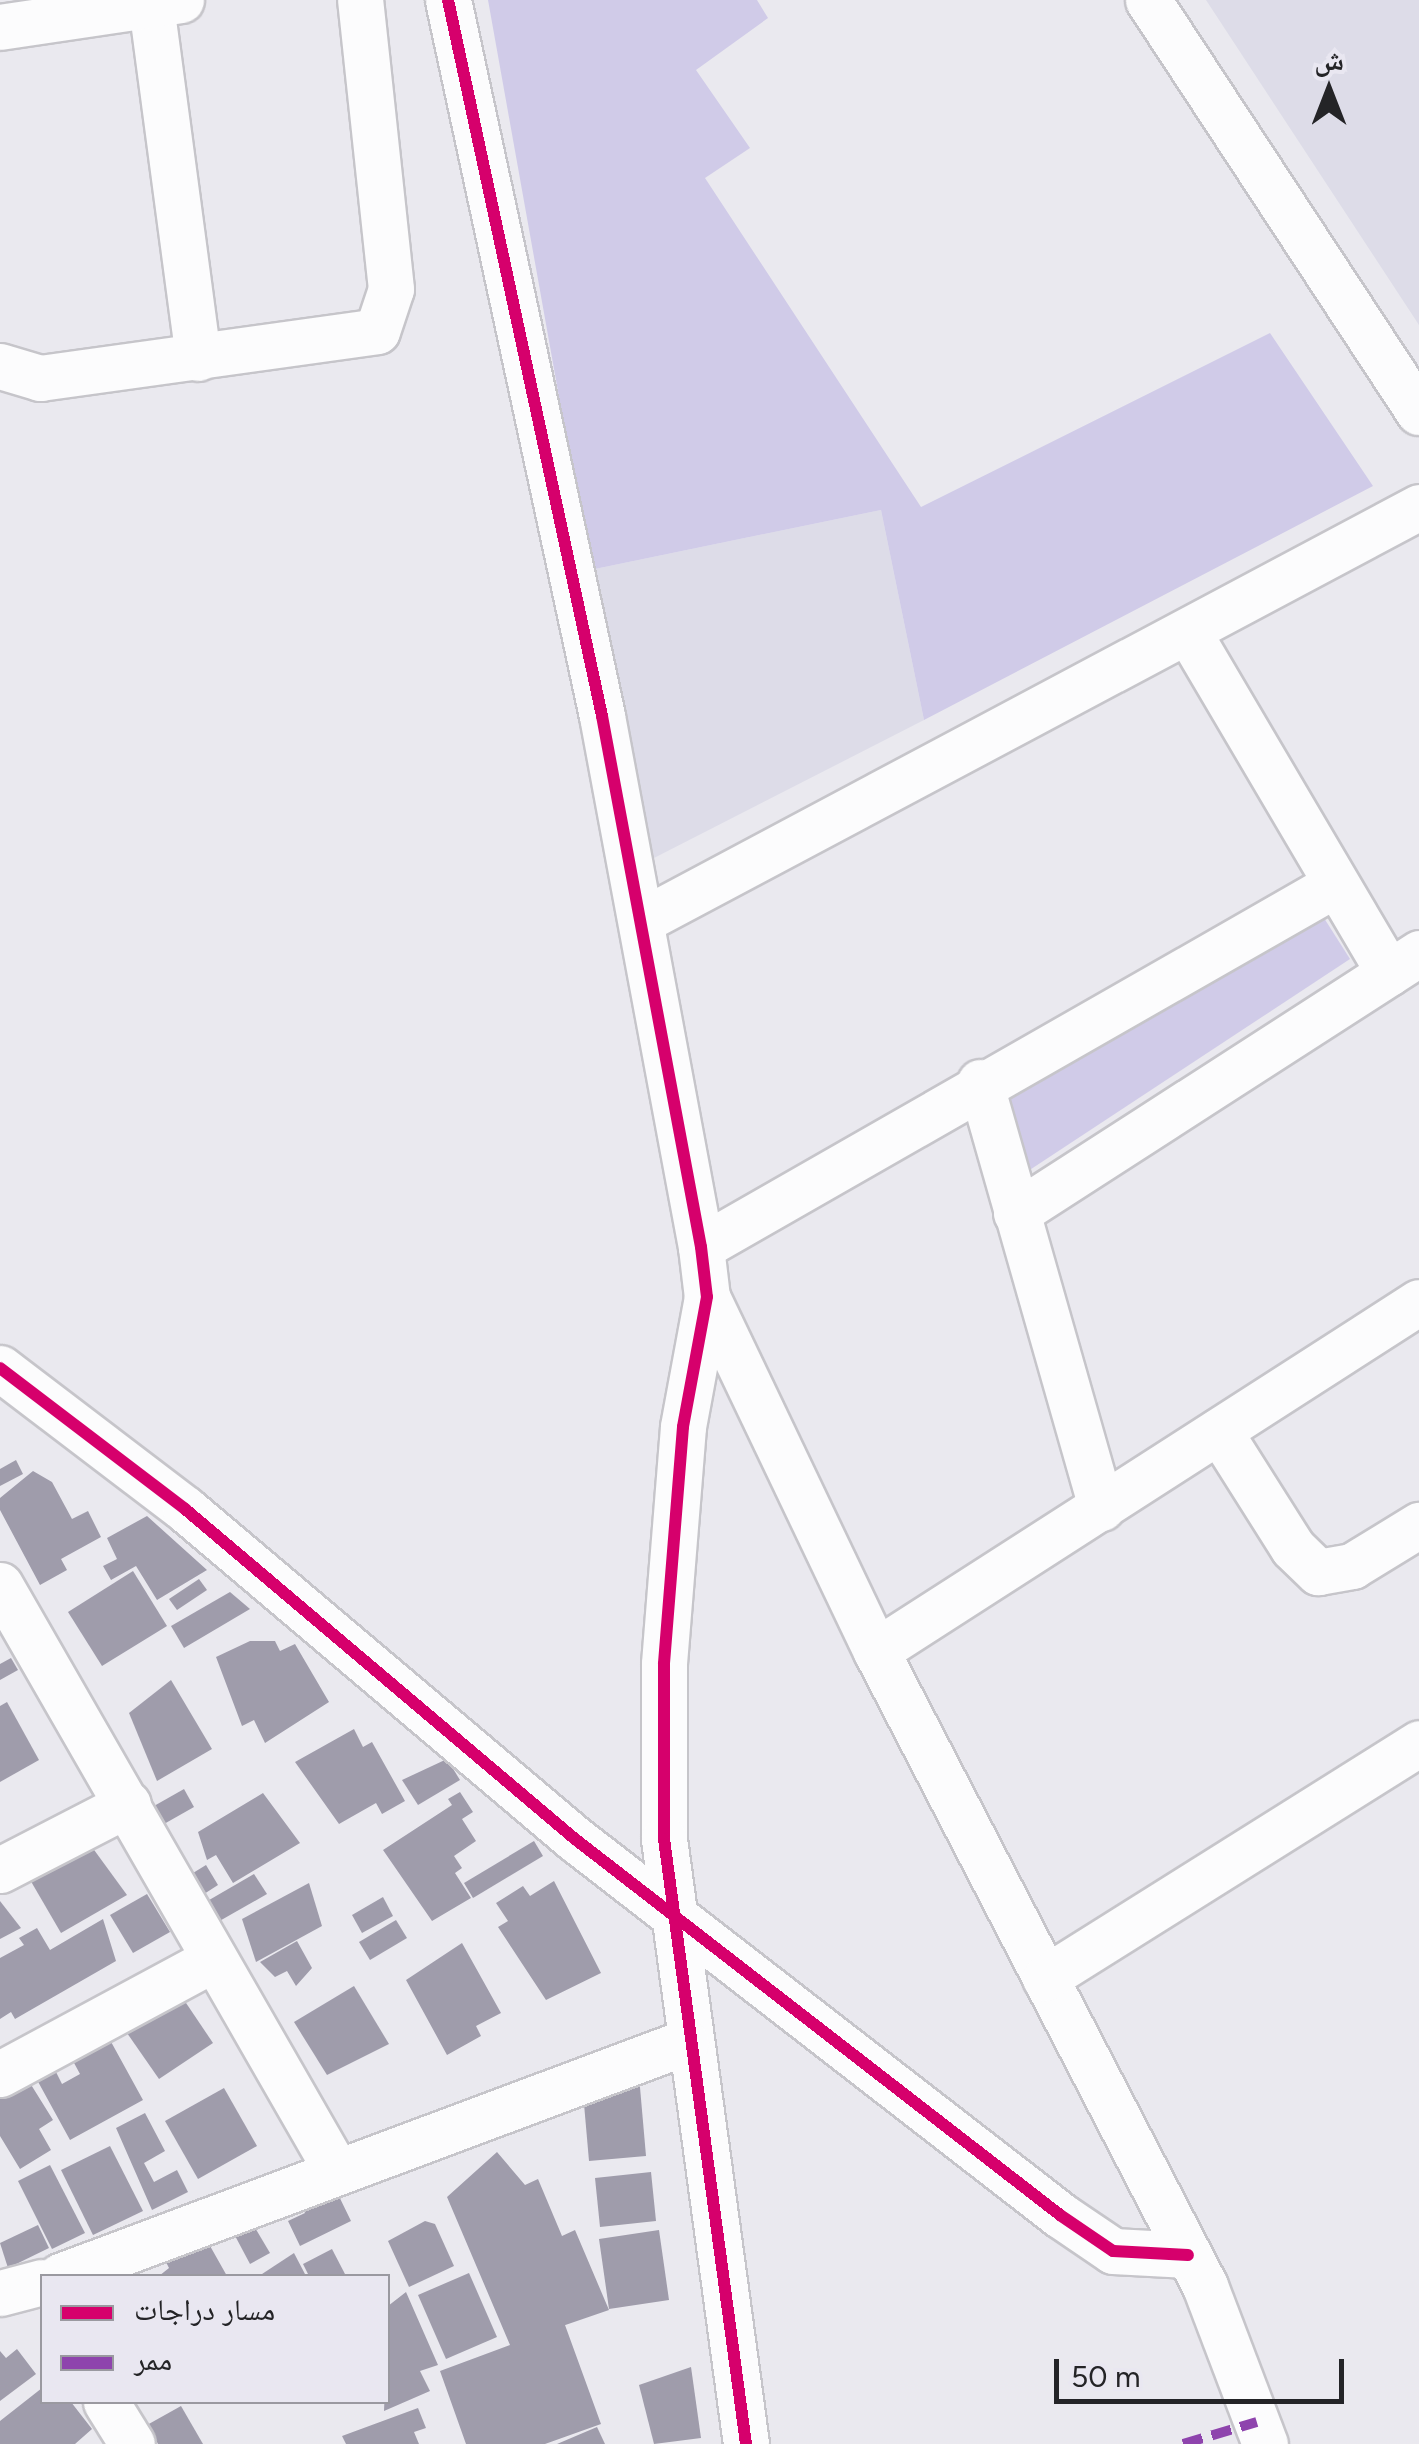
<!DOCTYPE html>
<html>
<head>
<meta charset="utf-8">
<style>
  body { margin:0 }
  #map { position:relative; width:1419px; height:2444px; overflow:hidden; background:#eae9ef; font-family:Figtree,"Noto Naskh Arabic",sans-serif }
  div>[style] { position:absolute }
  .built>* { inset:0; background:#dddce8 }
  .green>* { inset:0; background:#d0cbe8 }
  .building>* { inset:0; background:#9f9cab }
  .roads { filter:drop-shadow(2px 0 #c6c5ca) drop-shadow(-2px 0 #c6c5ca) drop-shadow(0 2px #c6c5ca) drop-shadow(0 -2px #c6c5ca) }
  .street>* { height:45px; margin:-22.5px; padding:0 22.5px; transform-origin:22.5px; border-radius:22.5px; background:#fcfcfd }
  .quiet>* { height:10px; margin-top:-5px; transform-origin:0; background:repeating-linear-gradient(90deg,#8e44ad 0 20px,transparent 0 30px) }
  .cycleway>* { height:12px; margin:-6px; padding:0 6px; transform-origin:6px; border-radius:6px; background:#d6006c }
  span { translate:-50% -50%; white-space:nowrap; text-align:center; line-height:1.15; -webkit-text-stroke:10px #e9e7f1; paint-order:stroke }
  .legend { position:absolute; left:40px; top:2274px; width:350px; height:130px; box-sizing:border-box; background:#e9e7f1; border:2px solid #9a99a0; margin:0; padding:12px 18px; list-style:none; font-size:30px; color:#242427 }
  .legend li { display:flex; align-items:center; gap:20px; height:50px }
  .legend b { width:50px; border:2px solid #9a99a0 }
  .north { position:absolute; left:1279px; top:40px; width:100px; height:100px; -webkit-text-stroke:8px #e9e7f1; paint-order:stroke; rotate:0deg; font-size:28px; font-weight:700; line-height:40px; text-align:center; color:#242427 }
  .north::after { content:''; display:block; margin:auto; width:35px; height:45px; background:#242427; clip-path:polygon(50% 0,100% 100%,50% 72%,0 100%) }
  .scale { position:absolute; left:1054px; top:2359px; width:290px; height:45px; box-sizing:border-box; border:5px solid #242427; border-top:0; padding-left:12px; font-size:30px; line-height:35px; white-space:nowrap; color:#242427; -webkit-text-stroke:8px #e9e7f1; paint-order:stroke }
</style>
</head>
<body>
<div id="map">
  <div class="built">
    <i style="clip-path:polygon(1206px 0,1419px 0,1419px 325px)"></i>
    <i style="clip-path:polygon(881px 510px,924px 720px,654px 858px,590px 570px)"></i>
  </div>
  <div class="green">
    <i style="clip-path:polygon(488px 0,757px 0,768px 18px,696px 70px,750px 148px,705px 178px,921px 507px,1270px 333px,1373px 486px,924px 720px,881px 510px,590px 570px)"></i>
    <i style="clip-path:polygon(1317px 907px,1350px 959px,1016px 1179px,990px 1088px)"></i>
  </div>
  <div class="building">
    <i style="clip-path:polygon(16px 1460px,23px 1474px,0 1486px,0 1469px)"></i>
    <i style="clip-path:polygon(33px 1471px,52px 1482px,72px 1519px,88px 1511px,101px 1537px,61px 1559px,67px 1570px,40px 1585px,0 1510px,0 1498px)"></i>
    <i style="clip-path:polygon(147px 1516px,207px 1570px,157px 1600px,136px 1566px,111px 1580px,103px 1566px,117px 1559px,107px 1538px)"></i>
    <i style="clip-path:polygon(133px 1571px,167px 1626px,102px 1666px,68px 1612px)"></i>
    <i style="clip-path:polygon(199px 1579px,207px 1590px,177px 1610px,169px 1599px)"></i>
    <i style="clip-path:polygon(230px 1592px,250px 1609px,184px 1648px,171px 1626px)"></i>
    <i style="clip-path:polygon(250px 1641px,275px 1641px,280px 1651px,295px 1644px,329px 1702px,265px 1743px,254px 1720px,242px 1726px,216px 1657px)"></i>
    <i style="clip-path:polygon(11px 1658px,18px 1670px,0 1680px,0 1664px)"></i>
    <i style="clip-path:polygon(171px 1680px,212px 1749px,157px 1781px,129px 1713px)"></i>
    <i style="clip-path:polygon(7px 1702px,39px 1760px,0 1782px,0 1706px)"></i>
    <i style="clip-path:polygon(354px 1729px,363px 1747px,372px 1742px,405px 1801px,382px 1814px,376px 1803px,339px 1824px,295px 1762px)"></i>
    <i style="clip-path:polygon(447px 1759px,460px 1780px,418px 1805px,402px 1780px)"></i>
    <i style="clip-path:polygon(184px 1789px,194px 1807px,164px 1824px,154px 1806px)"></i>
    <i style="clip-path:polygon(460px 1792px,473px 1812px,462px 1819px,476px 1841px,454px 1856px,462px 1868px,455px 1873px,471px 1898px,432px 1921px,383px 1850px,452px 1805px,448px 1799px)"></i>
    <i style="clip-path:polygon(263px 1793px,300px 1843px,233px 1883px,216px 1855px,207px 1860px,198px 1832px)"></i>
    <i style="clip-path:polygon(81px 1832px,127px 1895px,61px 1933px,22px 1866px)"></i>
    <i style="clip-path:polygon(534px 1841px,543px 1856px,473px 1898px,464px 1883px)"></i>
    <i style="clip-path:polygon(206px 1865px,218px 1885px,204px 1894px,193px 1873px)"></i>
    <i style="clip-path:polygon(254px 1874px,267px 1894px,216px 1923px,204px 1903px)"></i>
    <i style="clip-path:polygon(554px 1881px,601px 1973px,546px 2000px,498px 1927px,508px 1921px,496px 1903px,523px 1886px,530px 1896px)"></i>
    <i style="clip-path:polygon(309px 1883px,322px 1926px,256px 1962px,242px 1919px)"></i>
    <i style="clip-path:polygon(147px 1894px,170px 1932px,133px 1953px,110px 1915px)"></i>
    <i style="clip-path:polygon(383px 1897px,393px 1916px,362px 1933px,352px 1915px)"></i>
    <i style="clip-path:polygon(0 1901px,21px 1928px,0 1939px)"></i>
    <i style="clip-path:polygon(103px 1919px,116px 1961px,15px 2019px,11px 2012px,0 2019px,0 1958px,24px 1945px,19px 1938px,37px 1928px,50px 1950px)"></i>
    <i style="clip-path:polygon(396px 1920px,407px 1938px,370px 1960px,359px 1942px)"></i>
    <i style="clip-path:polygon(297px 1941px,312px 1968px,296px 1986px,287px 1971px,275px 1977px,260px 1962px)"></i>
    <i style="clip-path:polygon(462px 1943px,501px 2013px,476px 2026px,481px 2036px,447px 2055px,406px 1980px)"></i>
    <i style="clip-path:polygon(354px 1986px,389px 2044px,327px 2075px,294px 2022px)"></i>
    <i style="clip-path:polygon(182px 1997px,213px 2043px,159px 2079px,127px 2033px)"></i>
    <i style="clip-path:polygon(104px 2029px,143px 2100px,70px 2140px,36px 2078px,54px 2068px,62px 2084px,80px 2074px,67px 2050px)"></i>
    <i style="clip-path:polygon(25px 2075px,53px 2120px,39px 2129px,51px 2150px,20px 2169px,0 2136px,0 2090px)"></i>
    <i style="clip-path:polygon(639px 2076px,646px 2156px,589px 2161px,582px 2081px)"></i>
    <i style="clip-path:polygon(224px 2088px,257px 2146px,198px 2179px,165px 2121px)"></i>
    <i style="clip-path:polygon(145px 2113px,165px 2151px,144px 2163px,154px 2182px,177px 2170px,188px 2192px,152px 2210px,116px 2128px)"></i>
    <i style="clip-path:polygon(110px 2146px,143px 2211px,93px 2235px,61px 2170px)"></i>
    <i style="clip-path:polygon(497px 2152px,525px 2185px,538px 2179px,562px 2236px,575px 2230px,609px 2310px,513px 2343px,565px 2325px,601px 2424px,545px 2444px,466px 2444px,440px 2371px,510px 2345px,447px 2197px)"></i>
    <i style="clip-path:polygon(50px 2165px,85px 2233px,52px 2249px,18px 2181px)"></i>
    <i style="clip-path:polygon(651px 2172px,656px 2221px,600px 2227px,595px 2178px)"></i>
    <i style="clip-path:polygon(334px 2186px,351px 2221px,300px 2246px,288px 2221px,305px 2213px,300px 2202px)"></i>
    <i style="clip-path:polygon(251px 2221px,270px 2253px,250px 2264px,233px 2232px)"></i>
    <i style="clip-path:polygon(425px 2221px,435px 2224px,454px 2266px,409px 2287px,388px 2241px)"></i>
    <i style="clip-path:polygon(38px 2225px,49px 2248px,8px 2268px,0 2243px)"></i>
    <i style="clip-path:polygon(659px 2230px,669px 2300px,609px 2309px,599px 2239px)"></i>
    <i style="clip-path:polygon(205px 2237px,227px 2276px,159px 2276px,169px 2268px,162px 2254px)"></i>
    <i style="clip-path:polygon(332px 2249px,346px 2276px,309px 2276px,303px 2264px)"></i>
    <i style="clip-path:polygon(294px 2253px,306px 2276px,259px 2276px)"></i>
    <i style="clip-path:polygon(469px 2273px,497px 2337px,446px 2359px,418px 2295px)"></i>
    <i style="clip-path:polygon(406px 2292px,438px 2365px,420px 2371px,430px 2391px,384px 2411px,388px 2306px)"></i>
    <i style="clip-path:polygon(17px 2349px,36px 2374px,0 2401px,0 2351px,6px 2358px)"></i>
    <i style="clip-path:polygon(691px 2367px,701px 2438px,654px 2444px,639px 2385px)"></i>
    <i style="clip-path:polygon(42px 2388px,42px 2402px,71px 2402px,92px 2429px,75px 2444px,0 2444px,0 2421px)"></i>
    <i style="clip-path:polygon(181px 2406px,203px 2444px,158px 2444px,147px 2425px)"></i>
    <i style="clip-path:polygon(418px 2408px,426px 2428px,414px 2432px,419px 2444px,346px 2444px,342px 2436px)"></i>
    <i style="clip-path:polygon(597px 2427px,605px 2444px,557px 2444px)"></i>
  </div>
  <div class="roads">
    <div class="street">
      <i style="left:448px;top:0;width:732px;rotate:77.86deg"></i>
      <i style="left:602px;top:716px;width:540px;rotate:79.44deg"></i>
      <i style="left:701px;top:1247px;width:50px;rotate:83.2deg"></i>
      <i style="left:707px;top:1297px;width:132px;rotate:100.5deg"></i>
      <i style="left:683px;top:1427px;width:238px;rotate:94.6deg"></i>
      <i style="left:664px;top:1664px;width:175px;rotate:90deg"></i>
      <i style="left:664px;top:1839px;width:611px;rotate:82.28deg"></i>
      <i style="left:1148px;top:0;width:493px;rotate:56.7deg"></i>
      <i style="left:151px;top:5px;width:356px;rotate:82.4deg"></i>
      <i style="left:0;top:27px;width:183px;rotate:-8.5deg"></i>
      <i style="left:0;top:366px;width:42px;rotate:16.7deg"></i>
      <i style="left:40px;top:378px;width:340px;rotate:-7.9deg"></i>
      <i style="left:377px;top:331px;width:44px;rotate:-71.6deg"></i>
      <i style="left:391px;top:289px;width:291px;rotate:-96.1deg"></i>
      <i style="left:1190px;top:635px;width:392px;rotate:59.5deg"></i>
      <i style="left:643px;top:920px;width:879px;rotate:-28.02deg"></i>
      <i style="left:980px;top:1082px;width:443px;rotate:74.1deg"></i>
      <i style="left:1016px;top:1213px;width:480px;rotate:-32.8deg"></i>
      <i style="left:701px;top:1247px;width:729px;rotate:-29.76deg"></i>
      <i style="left:707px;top:1297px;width:392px;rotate:64.5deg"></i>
      <i style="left:876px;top:1651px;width:715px;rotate:62.61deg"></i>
      <i style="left:1205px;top:2286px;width:169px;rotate:69.2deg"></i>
      <i style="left:0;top:1368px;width:233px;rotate:37.3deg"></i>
      <i style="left:185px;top:1509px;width:511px;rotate:40.24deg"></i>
      <i style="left:575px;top:1839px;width:614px;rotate:37.78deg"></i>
      <i style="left:1060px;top:2215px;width:64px;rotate:34.2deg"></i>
      <i style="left:1113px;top:2251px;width:75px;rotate:3.1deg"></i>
      <i style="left:1219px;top:1431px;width:138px;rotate:57.7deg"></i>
      <i style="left:1293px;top:1548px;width:35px;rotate:44deg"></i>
      <i style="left:1318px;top:1572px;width:35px;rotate:-10deg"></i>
      <i style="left:1352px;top:1566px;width:79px;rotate:-31.5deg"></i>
      <i style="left:0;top:1585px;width:675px;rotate:60.13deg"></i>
      <i style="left:876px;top:1651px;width:645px;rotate:-32.73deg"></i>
      <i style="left:0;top:1870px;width:144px;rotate:-27.3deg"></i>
      <i style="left:1045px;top:1978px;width:442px;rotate:-32.1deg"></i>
      <i style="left:0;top:2074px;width:241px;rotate:-28.3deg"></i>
      <i style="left:60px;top:2276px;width:668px;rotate:-20.5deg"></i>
      <i style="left:0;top:2293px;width:43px;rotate:-14.7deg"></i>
      <i style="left:106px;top:2402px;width:49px;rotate:58.2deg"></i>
    </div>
  </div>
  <div class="quiet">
    <i style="left:1183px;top:2444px;width:77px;rotate:-16.6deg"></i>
  </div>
  <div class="cycleway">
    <i style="left:448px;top:0;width:732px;rotate:77.86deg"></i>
    <i style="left:602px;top:716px;width:540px;rotate:79.44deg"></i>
    <i style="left:701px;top:1247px;width:50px;rotate:83.2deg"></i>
    <i style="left:707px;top:1297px;width:132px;rotate:100.5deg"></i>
    <i style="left:683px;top:1427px;width:238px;rotate:94.6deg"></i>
    <i style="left:664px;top:1664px;width:175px;rotate:90deg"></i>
    <i style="left:664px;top:1839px;width:611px;rotate:82.28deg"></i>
    <i style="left:0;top:1368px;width:233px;rotate:37.3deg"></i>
    <i style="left:185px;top:1509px;width:511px;rotate:40.24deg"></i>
    <i style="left:575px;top:1839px;width:614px;rotate:37.78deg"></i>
    <i style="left:1060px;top:2215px;width:64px;rotate:34.2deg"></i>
    <i style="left:1113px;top:2251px;width:75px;rotate:3.1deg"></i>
  </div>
  <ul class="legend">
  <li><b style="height:12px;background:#d6006c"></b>مسار دراجات</li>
  <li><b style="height:12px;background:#8e44ad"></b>ممر</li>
  </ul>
  <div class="north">ش</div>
  <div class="scale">50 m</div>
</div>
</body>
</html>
